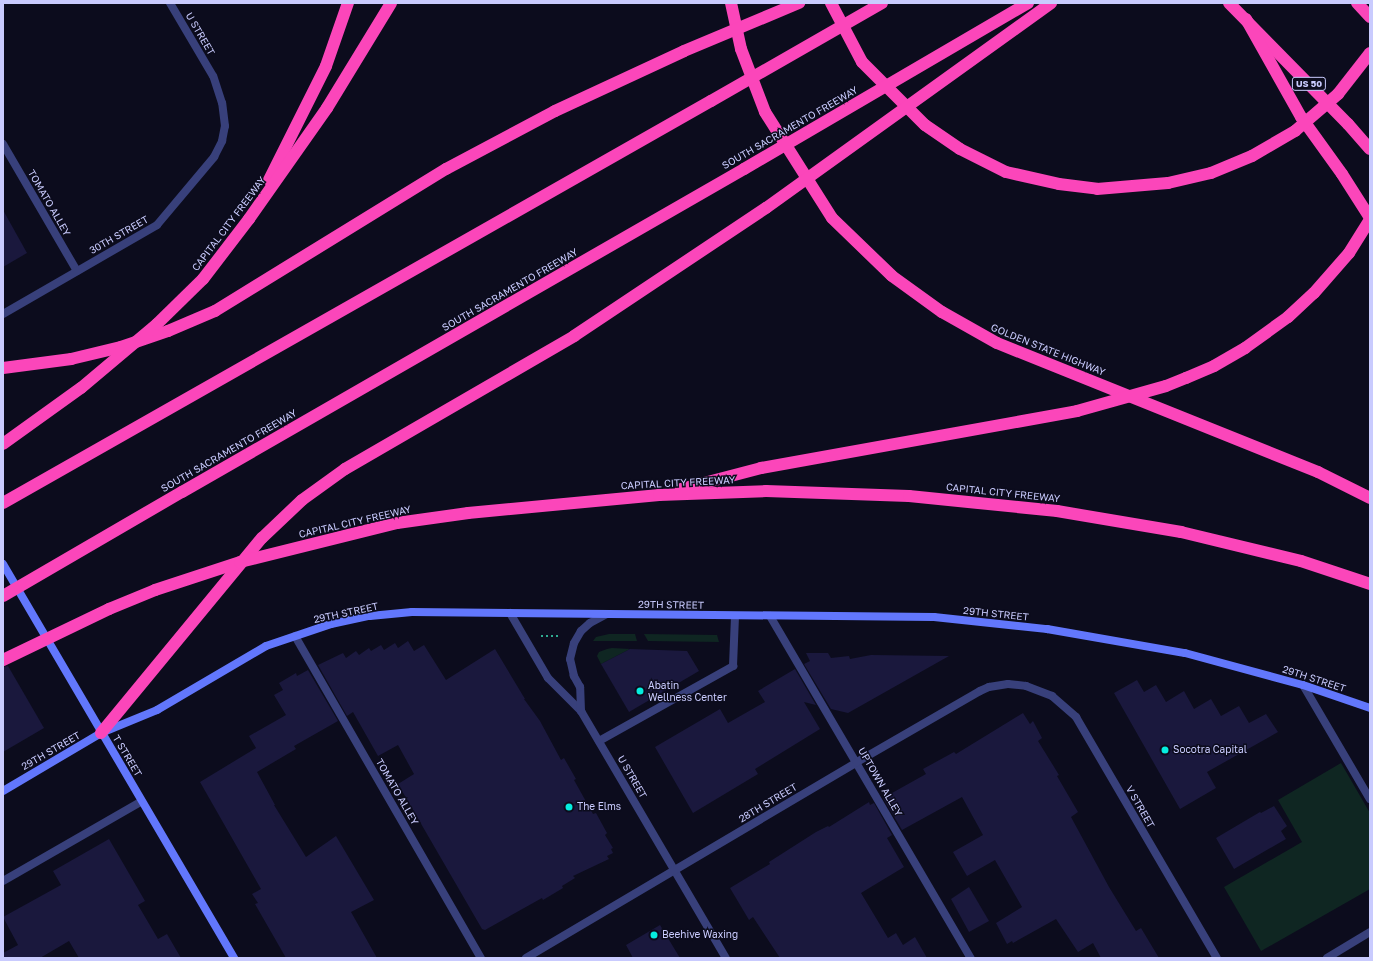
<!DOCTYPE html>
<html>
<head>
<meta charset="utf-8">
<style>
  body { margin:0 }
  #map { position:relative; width:1373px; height:961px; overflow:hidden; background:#0c0c1d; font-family:"Golos Text",sans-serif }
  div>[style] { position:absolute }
  .green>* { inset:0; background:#0f2622 }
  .building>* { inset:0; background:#1a183d }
  .path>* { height:2.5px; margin-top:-1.25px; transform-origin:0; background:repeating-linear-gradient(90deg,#2fab90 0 2px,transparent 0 5px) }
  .lane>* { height:8px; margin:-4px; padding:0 4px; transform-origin:4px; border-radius:4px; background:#38407b }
  .street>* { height:8px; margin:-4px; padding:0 4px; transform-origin:4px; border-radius:4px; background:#38407b }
  .secondary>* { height:8px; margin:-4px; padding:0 4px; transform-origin:4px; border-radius:4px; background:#6277fc }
  .highway>* { height:12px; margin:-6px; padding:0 6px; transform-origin:6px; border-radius:6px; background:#fb46ba }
  .highway-bridge>* { height:12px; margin:-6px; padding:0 6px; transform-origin:6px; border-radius:6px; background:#fb46ba }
  .dots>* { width:11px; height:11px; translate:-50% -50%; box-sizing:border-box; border:2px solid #0c0c1d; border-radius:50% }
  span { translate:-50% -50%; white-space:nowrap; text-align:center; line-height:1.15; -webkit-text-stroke:3px #0c0c1d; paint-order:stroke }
  .shield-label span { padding:1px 3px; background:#0c0c1d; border:1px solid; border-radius:3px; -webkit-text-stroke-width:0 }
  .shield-label { font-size:9px; color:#c9cbfe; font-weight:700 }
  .street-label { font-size:10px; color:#c9cbfe }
  .poi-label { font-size:10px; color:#c9cbfe }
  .left { translate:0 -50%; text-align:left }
  .frame { position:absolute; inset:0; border:4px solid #c9cbfe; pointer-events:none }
</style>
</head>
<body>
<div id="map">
  <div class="green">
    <i style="clip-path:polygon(609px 634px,635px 634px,637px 641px,593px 641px,596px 637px)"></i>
    <i style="clip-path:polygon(644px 634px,717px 635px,719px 642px,648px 641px)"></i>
    <i style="clip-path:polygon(607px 649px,612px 648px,630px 649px,601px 664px,597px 656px,599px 652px)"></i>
    <i style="clip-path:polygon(1341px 763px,1370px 813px,1370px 889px,1261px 951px,1224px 887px,1302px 842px,1278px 800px)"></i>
  </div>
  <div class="building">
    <i style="clip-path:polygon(3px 210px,27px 253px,3px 267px)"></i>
    <i style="clip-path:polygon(408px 641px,414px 651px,424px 645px,446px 680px,495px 649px,525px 699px,524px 699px,540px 721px,561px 760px,564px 758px,576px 779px,574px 780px,593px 814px,596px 813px,607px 833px,605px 835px,613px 848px,611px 849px,613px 853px,607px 856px,609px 859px,573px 876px,575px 878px,562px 886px,563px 888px,543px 900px,542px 898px,485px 930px,482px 929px,398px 784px,414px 774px,398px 745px,378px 756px,353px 712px,347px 716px,318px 665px,343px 653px,346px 658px,356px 651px,359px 655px,369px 648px,371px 651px,381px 645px,384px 650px,395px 643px,398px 648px)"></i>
    <i style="clip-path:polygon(630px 649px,687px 651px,699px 671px,629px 712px,601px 664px)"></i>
    <i style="clip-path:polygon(806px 653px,828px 653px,831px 658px,849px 656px,850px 659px,871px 655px,949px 656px,848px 713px,831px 709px,804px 664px,810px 661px)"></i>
    <i style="clip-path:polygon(8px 666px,44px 728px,3px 752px,3px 667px)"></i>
    <i style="clip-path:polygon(795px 669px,816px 705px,804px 702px,820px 729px,755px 769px,758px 774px,693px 813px,655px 747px,720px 709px,728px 723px,765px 702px,758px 691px)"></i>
    <i style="clip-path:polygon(308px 670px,338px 721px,294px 746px,296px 749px,257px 772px,275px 805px,274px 805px,306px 857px,336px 836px,374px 900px,351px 912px,377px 958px,286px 958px,255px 904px,258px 903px,252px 894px,261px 889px,200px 782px,256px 748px,249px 736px,286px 715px,274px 695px,283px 690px,279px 683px,296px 673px,297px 676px)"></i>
    <i style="clip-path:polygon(1137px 680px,1144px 692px,1156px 685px,1166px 702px,1184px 691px,1194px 709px,1211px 699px,1221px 716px,1239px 706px,1249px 723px,1266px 714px,1278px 732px,1207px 772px,1216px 788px,1180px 809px,1114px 693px)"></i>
    <i style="clip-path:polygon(1023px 713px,1030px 724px,1033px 721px,1042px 738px,1038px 741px,1059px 775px,1057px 776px,1078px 812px,1071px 817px,1109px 887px,1136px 931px,1141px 928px,1159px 958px,1101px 958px,1093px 943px,1078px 952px,1056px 919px,1013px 943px,1012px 941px,1007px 944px,996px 923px,1022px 907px,995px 860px,967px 876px,953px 852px,983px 835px,962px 797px,902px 830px,883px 798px,926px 774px,923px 769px,954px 752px,956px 754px)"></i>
    <i style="clip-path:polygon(869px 802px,870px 805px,874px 803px,892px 835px,887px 838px,904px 867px,861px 893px,888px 938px,896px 933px,903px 945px,915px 937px,927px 958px,780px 958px,753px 917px,749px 920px,730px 888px,770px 864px,769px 862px,816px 832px,828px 826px,829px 827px)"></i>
    <i style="clip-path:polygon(1274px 806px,1287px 826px,1281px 831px,1286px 839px,1234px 869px,1216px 838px,1260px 812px,1261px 813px)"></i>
    <i style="clip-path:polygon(109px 839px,145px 901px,138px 905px,158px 939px,167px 934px,181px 958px,79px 958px,69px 941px,40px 958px,3px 958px,3px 953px,18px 945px,3px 917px,61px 885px,53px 871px)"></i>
    <i style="clip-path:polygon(969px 887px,989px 921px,969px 932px,951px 899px)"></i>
    <i style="clip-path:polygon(660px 925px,680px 958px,633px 958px,626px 945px)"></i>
  </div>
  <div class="path">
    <i style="left:541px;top:636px;width:19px"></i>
  </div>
  <div class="lane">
    <i style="left:3px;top:144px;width:147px;rotate:59.8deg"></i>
    <i style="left:770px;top:616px;width:397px;rotate:59.6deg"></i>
    <i style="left:295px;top:636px;width:372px;rotate:60deg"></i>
    <i style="left:1303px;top:685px;width:132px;rotate:59.6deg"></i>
    <i style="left:599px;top:741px;width:154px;rotate:-29.2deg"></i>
    <i style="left:733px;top:666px;width:50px;rotate:-87.7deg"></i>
    <i style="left:3px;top:881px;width:160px;rotate:-29.9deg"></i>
  </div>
  <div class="street">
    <i style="left:3px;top:314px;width:178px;rotate:-30deg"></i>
    <i style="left:157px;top:225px;width:89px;rotate:-50deg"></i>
    <i style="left:214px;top:157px;width:18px;rotate:-63deg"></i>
    <i style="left:222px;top:141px;width:15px;rotate:-79deg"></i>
    <i style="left:225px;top:126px;width:23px;rotate:-97deg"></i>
    <i style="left:222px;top:103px;width:28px;rotate:-108deg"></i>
    <i style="left:213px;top:76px;width:85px;rotate:-120.5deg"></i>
    <i style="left:510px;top:613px;width:75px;rotate:59.7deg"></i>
    <i style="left:548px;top:678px;width:47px;rotate:45deg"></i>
    <i style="left:581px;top:711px;width:286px;rotate:59.6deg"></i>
    <i style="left:581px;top:711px;width:24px;rotate:-92deg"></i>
    <i style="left:580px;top:687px;width:13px;rotate:-119deg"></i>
    <i style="left:574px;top:676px;width:17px;rotate:-103deg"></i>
    <i style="left:570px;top:659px;width:16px;rotate:-76deg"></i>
    <i style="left:574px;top:643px;width:14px;rotate:-60deg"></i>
    <i style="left:581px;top:631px;width:12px;rotate:-42deg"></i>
    <i style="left:590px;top:623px;width:19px;rotate:-28deg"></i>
    <i style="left:526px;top:958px;width:385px;rotate:-30.6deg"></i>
    <i style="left:857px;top:762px;width:142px;rotate:-30deg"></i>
    <i style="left:980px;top:691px;width:10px;rotate:-24deg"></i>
    <i style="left:989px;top:687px;width:19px;rotate:-9deg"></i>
    <i style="left:1008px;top:684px;width:18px;rotate:6deg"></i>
    <i style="left:1026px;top:686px;width:28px;rotate:21deg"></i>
    <i style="left:1052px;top:696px;width:32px;rotate:41deg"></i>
    <i style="left:1076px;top:717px;width:279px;rotate:59.7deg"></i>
    <i style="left:1327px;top:958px;width:50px;rotate:-31.2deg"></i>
  </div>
  <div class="secondary">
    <i style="left:3px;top:564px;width:457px;rotate:59.6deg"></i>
    <i style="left:3px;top:791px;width:114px;rotate:-30.6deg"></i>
    <i style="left:101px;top:733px;width:61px;rotate:-22.3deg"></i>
    <i style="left:157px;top:710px;width:126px;rotate:-30.4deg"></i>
    <i style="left:266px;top:646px;width:69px;rotate:-18.7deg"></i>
    <i style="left:331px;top:624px;width:40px;rotate:-12deg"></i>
    <i style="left:370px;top:616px;width:42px;rotate:-5.4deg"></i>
    <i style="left:412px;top:612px;width:522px;rotate:0.55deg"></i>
    <i style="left:934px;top:617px;width:114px;rotate:6.1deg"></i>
    <i style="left:1047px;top:629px;width:140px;rotate:9.9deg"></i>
    <i style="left:1185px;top:653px;width:122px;rotate:15.2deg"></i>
    <i style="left:1303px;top:685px;width:71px;rotate:18.9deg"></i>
  </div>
  <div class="highway">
    <i style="left:731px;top:3px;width:47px;rotate:77.7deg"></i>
    <i style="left:741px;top:49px;width:67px;rotate:69.1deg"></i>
    <i style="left:765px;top:112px;width:125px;rotate:57.7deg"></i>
    <i style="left:832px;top:218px;width:83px;rotate:44deg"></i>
    <i style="left:892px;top:276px;width:62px;rotate:35.8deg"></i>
    <i style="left:942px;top:312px;width:63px;rotate:29.4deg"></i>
    <i style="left:997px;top:343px;width:346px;rotate:21.9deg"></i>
    <i style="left:1318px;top:472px;width:58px;rotate:26.6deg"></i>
    <i style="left:831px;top:3px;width:67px;rotate:62.3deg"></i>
    <i style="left:862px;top:62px;width:89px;rotate:45deg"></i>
    <i style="left:925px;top:125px;width:42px;rotate:34.4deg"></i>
    <i style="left:960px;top:149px;width:51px;rotate:26.6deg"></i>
    <i style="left:1006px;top:172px;width:54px;rotate:12.8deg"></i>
    <i style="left:1059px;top:184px;width:38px;rotate:7deg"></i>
    <i style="left:1097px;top:189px;width:71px;rotate:-4.8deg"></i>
    <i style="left:1168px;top:183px;width:44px;rotate:-13.1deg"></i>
    <i style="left:1229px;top:3px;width:170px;rotate:45.5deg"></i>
    <i style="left:1348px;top:124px;width:33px;rotate:49deg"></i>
    <i style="left:1357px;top:3px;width:19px;rotate:47deg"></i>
    <i style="left:1246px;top:19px;width:112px;rotate:60.7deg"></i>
    <i style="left:1301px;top:117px;width:70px;rotate:54.3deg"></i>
    <i style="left:1342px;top:174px;width:52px;rotate:57.5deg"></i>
    <i style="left:269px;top:180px;width:127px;rotate:-63.4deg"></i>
    <i style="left:326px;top:66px;width:67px;rotate:-70.8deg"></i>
    <i style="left:249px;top:219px;width:136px;rotate:-54.9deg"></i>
    <i style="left:327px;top:108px;width:123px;rotate:-58.6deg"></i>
    <i style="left:3px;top:368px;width:69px;rotate:-7.5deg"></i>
    <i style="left:71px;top:359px;width:51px;rotate:-13.5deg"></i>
    <i style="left:121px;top:347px;width:50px;rotate:-18.8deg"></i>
    <i style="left:168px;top:331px;width:51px;rotate:-23.1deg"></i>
    <i style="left:215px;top:311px;width:271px;rotate:-31.6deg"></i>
    <i style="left:446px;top:169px;width:123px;rotate:-28deg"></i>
    <i style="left:555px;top:111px;width:142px;rotate:-24.9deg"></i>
    <i style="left:1186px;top:378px;width:30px;rotate:-23deg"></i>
    <i style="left:1214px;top:366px;width:36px;rotate:-30deg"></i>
    <i style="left:1245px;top:348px;width:53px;rotate:-35.8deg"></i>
    <i style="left:1288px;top:317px;width:35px;rotate:-43deg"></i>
    <i style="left:1314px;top:293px;width:53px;rotate:-48.8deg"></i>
    <i style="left:1349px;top:253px;width:39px;rotate:-58deg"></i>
    <i style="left:681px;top:489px;width:83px;rotate:-14.7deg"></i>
    <i style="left:761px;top:468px;width:321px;rotate:-10.2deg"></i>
    <i style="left:182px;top:492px;width:648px;rotate:-29.89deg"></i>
    <i style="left:3px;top:503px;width:814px;rotate:-29.59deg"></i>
    <i style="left:468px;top:513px;width:192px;rotate:-5.4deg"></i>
    <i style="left:659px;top:495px;width:107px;rotate:-2.1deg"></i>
    <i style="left:766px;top:491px;width:143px;rotate:2deg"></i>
    <i style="left:909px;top:496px;width:149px;rotate:5.8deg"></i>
    <i style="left:1057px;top:511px;width:126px;rotate:9.6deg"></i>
    <i style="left:1181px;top:532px;width:123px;rotate:13.6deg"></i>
    <i style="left:1301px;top:561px;width:73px;rotate:18.4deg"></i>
    <i style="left:101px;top:733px;width:253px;rotate:-50.5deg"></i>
    <i style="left:262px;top:538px;width:55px;rotate:-43.5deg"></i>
    <i style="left:302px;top:500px;width:53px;rotate:-35.8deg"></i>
    <i style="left:345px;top:469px;width:265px;rotate:-30.1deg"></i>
    <i style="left:574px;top:336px;width:231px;rotate:-33.7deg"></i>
  </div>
  <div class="highway-bridge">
    <i style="left:684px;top:51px;width:125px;rotate:-22.7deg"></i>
    <i style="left:711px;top:101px;width:197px;rotate:-29.8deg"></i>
    <i style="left:744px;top:169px;width:329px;rotate:-30.3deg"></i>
    <i style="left:1211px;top:173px;width:44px;rotate:-22.5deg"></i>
    <i style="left:1252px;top:156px;width:50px;rotate:-30.2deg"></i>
    <i style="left:1295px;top:131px;width:57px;rotate:-40.7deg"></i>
    <i style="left:1338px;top:94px;width:52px;rotate:-52deg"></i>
    <i style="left:766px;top:208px;width:351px;rotate:-35.7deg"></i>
    <i style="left:1077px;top:411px;width:92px;rotate:-15.7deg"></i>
    <i style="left:1166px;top:386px;width:22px;rotate:-22deg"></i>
    <i style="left:3px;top:444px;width:96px;rotate:-35.7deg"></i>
    <i style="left:81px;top:388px;width:99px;rotate:-40.1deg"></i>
    <i style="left:157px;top:324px;width:64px;rotate:-44.4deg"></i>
    <i style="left:203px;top:279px;width:76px;rotate:-52.5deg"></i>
    <i style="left:3px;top:596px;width:207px;rotate:-30.2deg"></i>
    <i style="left:3px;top:660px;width:118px;rotate:-25.7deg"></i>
    <i style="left:109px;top:609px;width:50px;rotate:-22.4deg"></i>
    <i style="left:155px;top:590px;width:89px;rotate:-18.2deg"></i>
    <i style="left:240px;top:562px;width:162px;rotate:-14deg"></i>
    <i style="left:397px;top:523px;width:72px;rotate:-8deg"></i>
  </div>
  <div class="dots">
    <i style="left:640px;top:691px;background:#05eddf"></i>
    <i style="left:1165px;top:750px;background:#05eddf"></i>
    <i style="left:569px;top:807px;background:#05eddf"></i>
    <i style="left:654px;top:935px;background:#05eddf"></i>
  </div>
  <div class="shield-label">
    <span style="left:1309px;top:84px">US 50</span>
  </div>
  <div class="street-label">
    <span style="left:200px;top:34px;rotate:60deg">U STREET</span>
    <span style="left:790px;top:128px;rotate:-30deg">SOUTH SACRAMENTO FREEWAY</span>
    <span style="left:49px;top:203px;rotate:60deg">TOMATO ALLEY</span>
    <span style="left:229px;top:224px;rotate:-53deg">CAPITAL CITY FREEWAY</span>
    <span style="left:119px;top:235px;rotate:-30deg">30TH STREET</span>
    <span style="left:510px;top:290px;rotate:-30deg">SOUTH SACRAMENTO FREEWAY</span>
    <span style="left:1048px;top:350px;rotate:22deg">GOLDEN STATE HIGHWAY</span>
    <span style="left:229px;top:451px;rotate:-30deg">SOUTH SACRAMENTO FREEWAY</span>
    <span style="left:678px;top:483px;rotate:-3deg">CAPITAL CITY FREEWAY</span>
    <span style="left:1003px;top:493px;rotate:6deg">CAPITAL CITY FREEWAY</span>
    <span style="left:355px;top:522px;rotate:-13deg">CAPITAL CITY FREEWAY</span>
    <span style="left:671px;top:605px;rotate:1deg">29TH STREET</span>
    <span style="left:346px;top:613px;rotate:-12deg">29TH STREET</span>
    <span style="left:996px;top:614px;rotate:6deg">29TH STREET</span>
    <span style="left:1314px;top:679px;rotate:18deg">29TH STREET</span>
    <span style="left:51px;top:751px;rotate:-30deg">29TH STREET</span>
    <span style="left:127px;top:756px;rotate:59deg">T STREET</span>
    <span style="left:632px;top:777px;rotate:60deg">U STREET</span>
    <span style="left:880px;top:782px;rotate:60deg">UPTOWN ALLEY</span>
    <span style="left:397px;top:792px;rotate:60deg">TOMATO ALLEY</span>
    <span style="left:768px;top:803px;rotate:-31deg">28TH STREET</span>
    <span style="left:1140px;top:807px;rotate:60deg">V STREET</span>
  </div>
  <div class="poi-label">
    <span class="left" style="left:648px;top:691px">Abatin<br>Wellness Center</span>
    <span class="left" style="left:1173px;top:750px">Socotra Capital</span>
    <span class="left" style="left:577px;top:807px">The Elms</span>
    <span class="left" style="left:662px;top:935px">Beehive Waxing</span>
  </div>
  <div class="frame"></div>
</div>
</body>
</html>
